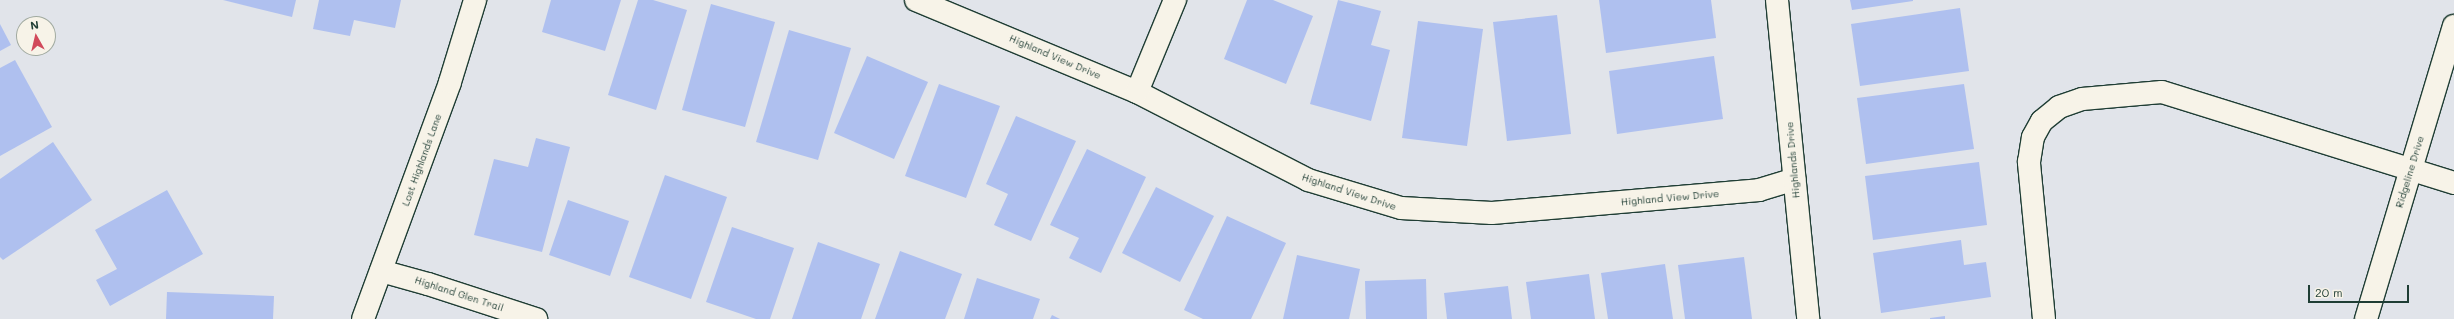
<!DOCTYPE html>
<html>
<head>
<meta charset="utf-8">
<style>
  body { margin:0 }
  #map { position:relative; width:2454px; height:319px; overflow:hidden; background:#e1e4ea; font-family:Mali,sans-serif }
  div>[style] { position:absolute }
  .building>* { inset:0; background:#afc0ef }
  .roads { filter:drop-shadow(1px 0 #1f3d34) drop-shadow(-1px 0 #1f3d34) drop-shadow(0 1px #1f3d34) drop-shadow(0 -1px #1f3d34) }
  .minor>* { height:22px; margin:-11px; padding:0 11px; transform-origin:11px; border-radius:11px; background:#f7f3e8 }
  span { translate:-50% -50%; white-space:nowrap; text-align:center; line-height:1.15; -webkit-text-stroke:4px #f7f3e8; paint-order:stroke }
  .street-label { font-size:10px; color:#1f3d34 }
  .north { position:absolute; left:16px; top:16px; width:40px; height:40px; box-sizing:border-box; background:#f7f3e8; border:1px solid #a1aaa0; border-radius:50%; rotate:352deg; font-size:11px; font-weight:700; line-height:16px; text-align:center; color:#1f3d34 }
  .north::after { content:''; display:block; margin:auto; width:14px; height:18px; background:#d1495b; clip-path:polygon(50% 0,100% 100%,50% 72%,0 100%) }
  .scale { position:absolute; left:2308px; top:285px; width:101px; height:18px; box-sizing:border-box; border:2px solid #1f3d34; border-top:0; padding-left:5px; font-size:12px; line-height:14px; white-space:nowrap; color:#1f3d34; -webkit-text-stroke:3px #f7f3e8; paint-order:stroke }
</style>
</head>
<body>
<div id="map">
  <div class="building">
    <i style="clip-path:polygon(223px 0,296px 0,292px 17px)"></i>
    <i style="clip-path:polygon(319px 0,401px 0,395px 28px,354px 20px,350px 36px,313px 29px)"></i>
    <i style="clip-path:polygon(551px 0,621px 0,605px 51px,542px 32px)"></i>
    <i style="clip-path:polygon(638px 0,653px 0,687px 10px,656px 110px,608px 95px)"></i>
    <i style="clip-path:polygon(1247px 0,1273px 0,1313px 16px,1286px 84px,1224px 59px)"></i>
    <i style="clip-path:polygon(1338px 0,1381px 11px,1371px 45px,1390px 50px,1371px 121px,1310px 104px)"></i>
    <i style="clip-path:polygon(1599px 0,1711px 0,1716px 38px,1606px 53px)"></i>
    <i style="clip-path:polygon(1850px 0,1913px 0,1913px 1px,1852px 10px)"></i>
    <i style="clip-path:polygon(711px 4px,775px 22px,745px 127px,682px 110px)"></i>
    <i style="clip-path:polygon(1960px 8px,1969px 71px,1860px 86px,1851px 24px)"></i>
    <i style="clip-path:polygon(1557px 15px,1571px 134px,1507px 141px,1493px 22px)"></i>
    <i style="clip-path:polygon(1418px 21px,1483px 29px,1467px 146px,1402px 138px)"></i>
    <i style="clip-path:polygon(0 24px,11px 45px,0 51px)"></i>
    <i style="clip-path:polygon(789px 30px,851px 48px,818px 160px,756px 142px)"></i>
    <i style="clip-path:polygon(867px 56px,928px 82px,894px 159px,834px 133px)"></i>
    <i style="clip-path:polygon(1714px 56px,1723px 119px,1617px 134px,1609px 71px)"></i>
    <i style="clip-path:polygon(15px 60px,52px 127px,0 156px,0 68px)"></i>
    <i style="clip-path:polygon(939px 84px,1000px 106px,966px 198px,905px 176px)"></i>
    <i style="clip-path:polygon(1964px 84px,1974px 149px,1866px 164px,1857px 98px)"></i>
    <i style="clip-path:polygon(1016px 116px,1076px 141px,1031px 241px,994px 225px,1008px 194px,986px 184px)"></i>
    <i style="clip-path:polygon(536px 138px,570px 147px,542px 252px,474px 235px,494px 159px,528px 167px)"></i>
    <i style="clip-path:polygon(53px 142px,92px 200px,3px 260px,0 257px,0 179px)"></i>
    <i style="clip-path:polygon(1087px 149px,1146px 177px,1101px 273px,1069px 258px,1079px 238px,1050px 225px)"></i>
    <i style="clip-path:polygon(1979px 162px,1987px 225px,1873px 240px,1865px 176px)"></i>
    <i style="clip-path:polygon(665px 175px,727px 197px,691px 299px,629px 277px)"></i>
    <i style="clip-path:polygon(1156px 187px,1214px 216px,1180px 282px,1122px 253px)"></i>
    <i style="clip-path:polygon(167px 190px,203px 254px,110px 306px,96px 280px,117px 269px,95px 230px)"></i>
    <i style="clip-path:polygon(568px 200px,629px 221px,610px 276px,549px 255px)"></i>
    <i style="clip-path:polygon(1227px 216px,1286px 243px,1251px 319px,1203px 319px,1184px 310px)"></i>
    <i style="clip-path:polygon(732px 227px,794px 248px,770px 319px,756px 319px,706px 302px)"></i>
    <i style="clip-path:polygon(1961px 240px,1964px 265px,1986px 262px,1991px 297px,1881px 313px,1873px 253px)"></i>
    <i style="clip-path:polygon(818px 242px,880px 264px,861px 319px,792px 319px)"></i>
    <i style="clip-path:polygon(900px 251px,962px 274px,945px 319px,875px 319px)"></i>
    <i style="clip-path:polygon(1297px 255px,1360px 269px,1349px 319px,1283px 319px)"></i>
    <i style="clip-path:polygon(1744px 257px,1752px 319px,1685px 319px,1678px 265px)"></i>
    <i style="clip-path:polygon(1665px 264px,1673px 319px,1608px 319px,1601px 273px)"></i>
    <i style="clip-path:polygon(1589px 274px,1595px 319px,1531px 319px,1526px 282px)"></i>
    <i style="clip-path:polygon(977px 278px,1040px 299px,1033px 319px,964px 319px)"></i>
    <i style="clip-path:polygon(1426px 279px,1427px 319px,1366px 319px,1365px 281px)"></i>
    <i style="clip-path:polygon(1508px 286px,1512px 319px,1447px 319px,1444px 293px)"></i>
    <i style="clip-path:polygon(167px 292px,274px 296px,273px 319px,166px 319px)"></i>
    <i style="clip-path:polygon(1052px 315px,1060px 319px,1050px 319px)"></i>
    <i style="clip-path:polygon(1945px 316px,1945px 319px,1930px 319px,1930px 318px)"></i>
  </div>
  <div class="roads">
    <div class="minor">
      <i style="left:916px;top:0;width:239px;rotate:22.6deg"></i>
      <i style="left:1137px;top:92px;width:192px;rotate:27.2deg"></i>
      <i style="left:1308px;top:180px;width:97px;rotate:16.8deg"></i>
      <i style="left:1401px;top:208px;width:91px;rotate:3.1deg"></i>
      <i style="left:1492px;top:213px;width:268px;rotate:-4.9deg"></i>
      <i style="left:1759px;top:190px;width:37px;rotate:-17deg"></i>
      <i style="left:1777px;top:0;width:321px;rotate:84.4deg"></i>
      <i style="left:1137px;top:92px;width:100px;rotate:-67.6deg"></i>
      <i style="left:381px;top:271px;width:49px;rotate:15.5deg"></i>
      <i style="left:428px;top:284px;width:114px;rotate:18deg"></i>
      <i style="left:363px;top:319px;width:252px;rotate:-69.8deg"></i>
      <i style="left:450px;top:82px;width:86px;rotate:-73deg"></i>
      <i style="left:2044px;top:319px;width:158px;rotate:-95.5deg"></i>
      <i style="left:2029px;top:162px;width:25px;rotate:-81deg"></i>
      <i style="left:2033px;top:137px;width:18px;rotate:-61deg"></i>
      <i style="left:2042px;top:121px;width:22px;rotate:-39deg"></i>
      <i style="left:2059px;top:107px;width:24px;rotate:-19deg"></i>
      <i style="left:2082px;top:99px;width:80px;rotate:-5deg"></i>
      <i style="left:2162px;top:92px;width:306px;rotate:17.3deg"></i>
      <i style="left:2366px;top:319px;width:306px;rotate:-73.3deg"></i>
    </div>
  </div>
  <div class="street-label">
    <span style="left:1055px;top:57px;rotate:23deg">Highland View Drive</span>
    <span style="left:422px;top:160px;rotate:-70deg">Lost Highlands Lane</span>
    <span style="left:1793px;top:160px;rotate:-95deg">Highlands Drive</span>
    <span style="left:2410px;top:172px;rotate:-73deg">Ridgeline Drive</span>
    <span style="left:1349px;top:192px;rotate:18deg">Highland View Drive</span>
    <span style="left:1670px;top:198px;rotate:-5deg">Highland View Drive</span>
    <span style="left:459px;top:294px;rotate:18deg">Highland Glen Trail</span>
  </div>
  <div class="north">N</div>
  <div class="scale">20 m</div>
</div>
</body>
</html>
